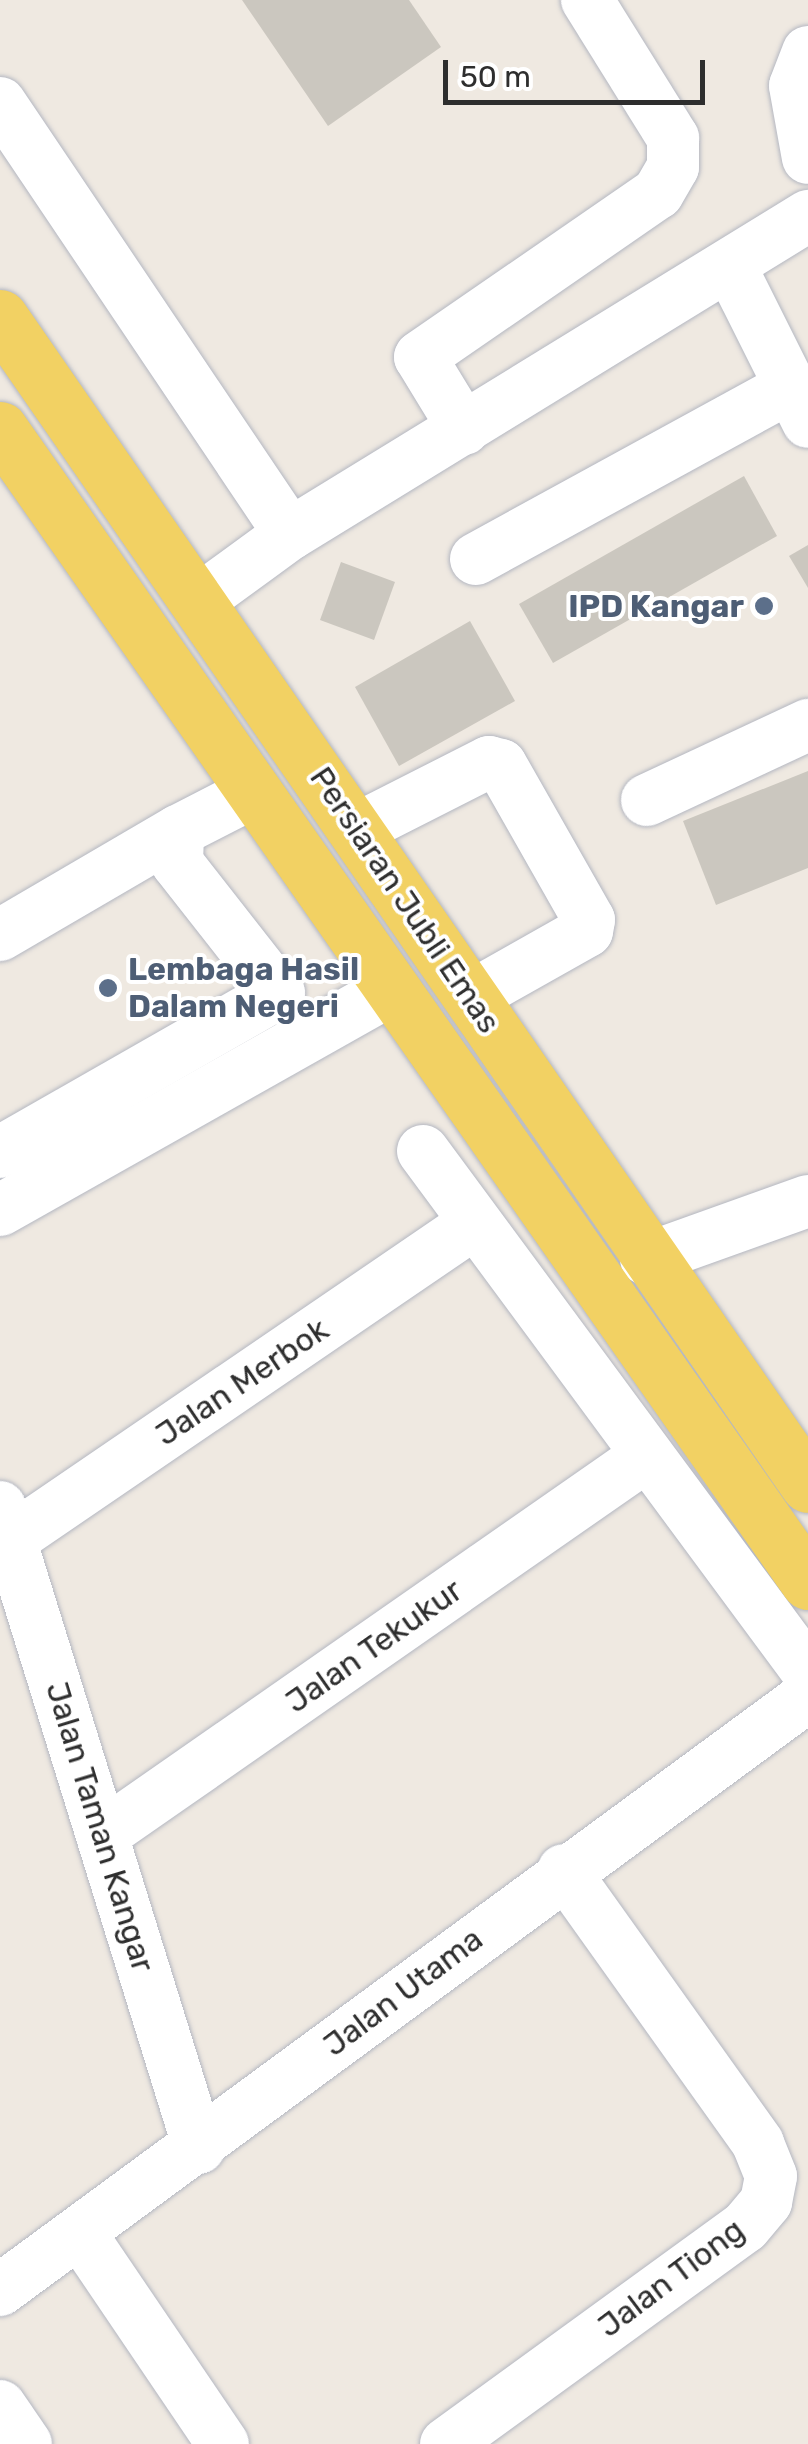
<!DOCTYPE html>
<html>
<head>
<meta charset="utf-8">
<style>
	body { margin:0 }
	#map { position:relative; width:808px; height:2444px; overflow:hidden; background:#efe9e1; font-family:Rubik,sans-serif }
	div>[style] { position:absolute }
	.building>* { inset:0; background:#cbc7bf }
	.roads { filter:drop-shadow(0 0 2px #b4b7c1) drop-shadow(0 0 2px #b4b7c1) }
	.minor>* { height:52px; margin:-26px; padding:0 26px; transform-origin:26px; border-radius:26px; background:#fff }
	.major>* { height:55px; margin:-27.5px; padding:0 27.5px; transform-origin:27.5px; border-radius:27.5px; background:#f2d163 }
	.dots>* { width:28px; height:28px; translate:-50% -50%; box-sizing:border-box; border:5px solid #fff; border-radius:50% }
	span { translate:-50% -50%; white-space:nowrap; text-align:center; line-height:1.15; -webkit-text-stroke:8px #fff; paint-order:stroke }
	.service-label { font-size:32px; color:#4e5e75; font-weight:700 }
	.right { translate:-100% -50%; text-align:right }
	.left { translate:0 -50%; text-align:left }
	.street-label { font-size:32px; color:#2e2e2e }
	.scale { position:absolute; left:443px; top:60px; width:262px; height:45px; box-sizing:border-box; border:5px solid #2e2e2e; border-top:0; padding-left:12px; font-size:30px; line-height:35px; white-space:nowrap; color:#2e2e2e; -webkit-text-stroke:8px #fff; paint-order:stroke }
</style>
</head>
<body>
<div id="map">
	<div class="building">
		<div style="clip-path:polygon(242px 0,409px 0,441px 47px,328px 126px)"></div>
		<div style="clip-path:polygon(744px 476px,777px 536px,553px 663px,519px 604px)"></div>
		<div style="clip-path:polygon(808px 545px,808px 588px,789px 556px)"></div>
		<div style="clip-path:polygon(341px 562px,395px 582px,374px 640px,320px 620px)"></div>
		<div style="clip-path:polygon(470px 621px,515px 701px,399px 766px,355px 687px)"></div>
		<div style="clip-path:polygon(808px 771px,808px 868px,716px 905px,683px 821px)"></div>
	</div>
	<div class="roads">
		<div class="minor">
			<div style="left:808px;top:52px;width:36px;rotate:111deg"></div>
			<div style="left:795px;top:86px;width:73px;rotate:79.8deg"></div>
			<div style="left:0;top:103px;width:519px;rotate:56.07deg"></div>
			<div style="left:731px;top:268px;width:172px;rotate:63.4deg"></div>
			<div style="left:464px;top:429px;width:84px;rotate:-121.4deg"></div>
			<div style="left:420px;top:357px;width:289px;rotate:-34.6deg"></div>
			<div style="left:658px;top:193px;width:30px;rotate:-60deg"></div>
			<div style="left:673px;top:167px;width:29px;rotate:-90deg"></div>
			<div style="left:673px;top:138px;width:163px;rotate:-121.9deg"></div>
			<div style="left:476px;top:559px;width:358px;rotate:-28.7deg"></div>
			<div style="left:198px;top:601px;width:114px;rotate:-36.1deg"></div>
			<div style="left:290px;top:534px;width:608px;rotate:-31.55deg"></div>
			<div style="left:647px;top:800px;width:178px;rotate:-25deg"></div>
			<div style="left:357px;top:829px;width:148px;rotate:-26.9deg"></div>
			<div style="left:489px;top:762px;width:12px;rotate:14deg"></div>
			<div style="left:501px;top:765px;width:178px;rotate:60.4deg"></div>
			<div style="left:589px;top:920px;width:11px;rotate:100deg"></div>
			<div style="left:587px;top:931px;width:134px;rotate:150.6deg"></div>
			<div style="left:0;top:935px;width:206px;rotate:-30.3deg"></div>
			<div style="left:423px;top:1151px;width:648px;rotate:53.54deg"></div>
			<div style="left:0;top:1152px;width:321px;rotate:-29.7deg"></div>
			<div style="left:279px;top:993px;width:165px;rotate:-128.1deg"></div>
			<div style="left:177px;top:863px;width:32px;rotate:-88deg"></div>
			<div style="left:178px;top:831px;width:83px;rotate:-27.2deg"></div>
			<div style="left:0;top:1210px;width:446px;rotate:-29.4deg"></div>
			<div style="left:646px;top:1259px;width:172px;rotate:-19.7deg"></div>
			<div style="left:0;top:1507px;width:671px;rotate:72.75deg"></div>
			<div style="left:10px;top:1540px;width:561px;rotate:-34.31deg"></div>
			<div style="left:102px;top:1835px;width:663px;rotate:-34.86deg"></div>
			<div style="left:80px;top:2233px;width:255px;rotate:55.9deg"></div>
			<div style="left:0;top:2290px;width:1003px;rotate:-36.32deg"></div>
			<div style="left:0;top:2406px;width:46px;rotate:55.6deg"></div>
			<div style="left:446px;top:2444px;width:369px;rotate:-36deg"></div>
			<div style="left:745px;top:2227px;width:33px;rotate:-50deg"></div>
			<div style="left:766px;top:2202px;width:26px;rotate:-79deg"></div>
			<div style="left:771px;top:2176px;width:35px;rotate:-112deg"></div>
			<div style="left:758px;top:2143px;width:335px;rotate:-125.5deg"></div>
		</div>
		<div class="major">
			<div style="left:0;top:317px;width:1420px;rotate:55.33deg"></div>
			<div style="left:0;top:429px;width:1408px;rotate:54.98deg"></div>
		</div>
	</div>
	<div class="dots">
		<div style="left:764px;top:606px;background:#5c6f8a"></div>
		<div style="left:108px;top:988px;background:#5c6f8a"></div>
	</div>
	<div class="service-label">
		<span class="right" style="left:744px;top:606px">IPD Kangar</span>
		<span class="left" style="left:128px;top:988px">Lembaga Hasil<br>Dalam Negeri</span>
	</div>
	<div class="street-label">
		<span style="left:405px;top:900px;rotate:56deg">Persiaran Jubli Emas</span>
		<span style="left:242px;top:1382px;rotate:-34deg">Jalan Merbok</span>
		<span style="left:374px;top:1646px;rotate:-35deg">Jalan Tekukur</span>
		<span style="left:100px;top:1827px;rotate:73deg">Jalan Taman Kangar</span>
		<span style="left:403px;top:1992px;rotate:-37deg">Jalan Utama</span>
		<span style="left:671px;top:2278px;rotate:-37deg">Jalan Tiong</span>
	</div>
	<div class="scale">50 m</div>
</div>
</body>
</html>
